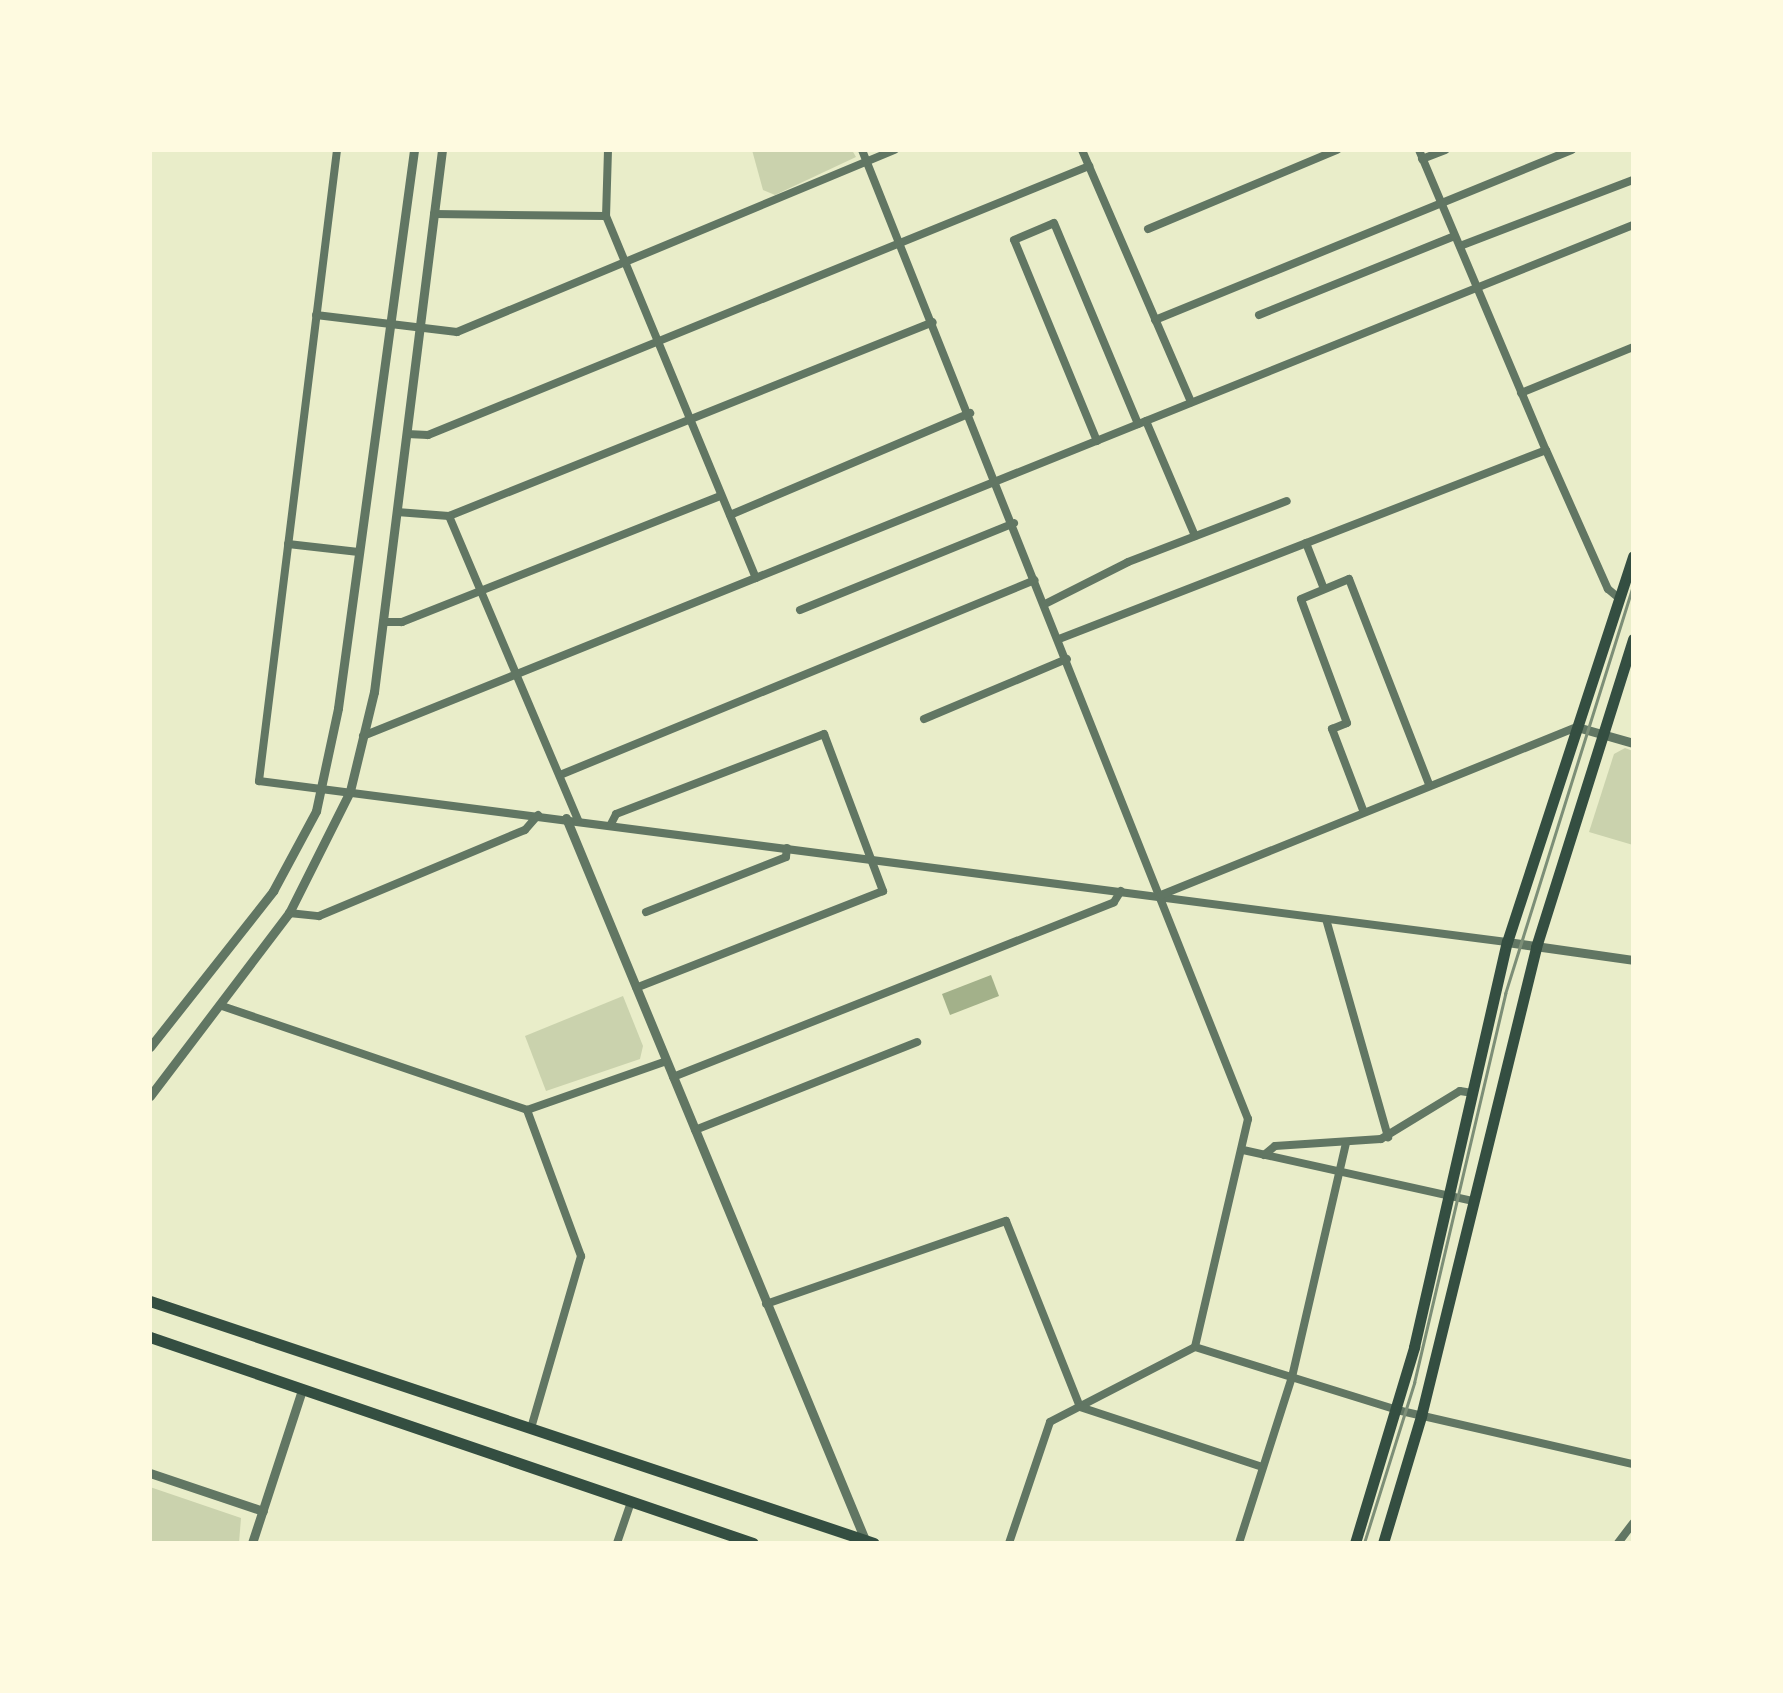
<!DOCTYPE html>
<html>
<head>
<meta charset="utf-8">
<style>
	body { margin:0 }
	#map { position:relative; width:1783px; height:1693px; overflow:hidden; background:#e9edc9; font-family:Helvetica,sans-serif }
	div>[style] { position:absolute }
	.green>* { inset:0; background:#cad2ad }
	.water>* { inset:0; background:#a3b18a }
	.minor>* { height:8px; margin:-4px; padding:0 4px; transform-origin:4px; border-radius:4px; background:#617663 }
	.tertiary>* { height:9px; margin:-4.5px; padding:0 4.5px; transform-origin:4.5px; border-radius:4.5px; background:#617663 }
	.trunk>* { height:11px; margin:-5.5px; padding:0 5.5px; transform-origin:5.5px; border-radius:5.5px; background:#344e41 }
	.tram>* { height:2.5px; margin:-1.25px; padding:0 1.25px; transform-origin:1.25px; border-radius:1.25px; background:#7c8e77 }
	span { translate:-50% -50%; white-space:nowrap; text-align:center; line-height:1.15; -webkit-text-stroke:8px #fefae0; paint-order:stroke }
	.frame { position:absolute; inset:0; border:152px solid #fefae0; pointer-events:none }
</style>
</head>
<body>
<div id="map">
	<div class="green">
		<div style="clip-path:polygon(752px 150px,852px 150px,856px 157px,775px 195px,763px 190px)"></div>
		<div style="clip-path:polygon(1625px 748px,1633px 751px,1633px 845px,1589px 832px,1614px 754px)"></div>
		<div style="clip-path:polygon(623px 996px,643px 1046px,640px 1059px,546px 1091px,525px 1036px)"></div>
		<div style="clip-path:polygon(150px 1487px,241px 1518px,239px 1543px,150px 1543px)"></div>
	</div>
	<div class="water">
		<div style="clip-path:polygon(991px 975px,999px 996px,950px 1015px,942px 994px)"></div>
	</div>
	<div class="minor">
		<div style="left:337px;top:150px;width:636px;rotate:97.05deg"></div>
		<div style="left:259px;top:781px;width:1258px;rotate:7.35deg"></div>
		<div style="left:608px;top:150px;width:66px;rotate:91.7deg"></div>
		<div style="left:606px;top:216px;width:392px;rotate:67.5deg"></div>
		<div style="left:862px;top:150px;width:1043px;rotate:68.28deg"></div>
		<div style="left:1248px;top:1119px;width:234px;rotate:103.1deg"></div>
		<div style="left:1195px;top:1347px;width:163px;rotate:152.7deg"></div>
		<div style="left:1050px;top:1422px;width:128px;rotate:108.7deg"></div>
		<div style="left:1082px;top:150px;width:275px;rotate:66.6deg"></div>
		<div style="left:1419px;top:150px;width:326px;rotate:67.1deg"></div>
		<div style="left:1546px;top:450px;width:152px;rotate:66deg"></div>
		<div style="left:1608px;top:589px;width:16px;rotate:40deg"></div>
		<div style="left:1422px;top:159px;width:25px;rotate:-21deg"></div>
		<div style="left:434px;top:214px;width:172px;rotate:0.7deg"></div>
		<div style="left:1148px;top:229px;width:205px;rotate:-22.7deg"></div>
		<div style="left:1460px;top:246px;width:185px;rotate:-20.9deg"></div>
		<div style="left:316px;top:315px;width:142px;rotate:6.9deg"></div>
		<div style="left:457px;top:332px;width:474px;rotate:-22.6deg"></div>
		<div style="left:1259px;top:315px;width:211px;rotate:-22deg"></div>
		<div style="left:1155px;top:320px;width:450px;rotate:-22.2deg"></div>
		<div style="left:1521px;top:393px;width:121px;rotate:-22.3deg"></div>
		<div style="left:1146px;top:421px;width:125px;rotate:66.9deg"></div>
		<div style="left:407px;top:434px;width:21px;rotate:3deg"></div>
		<div style="left:428px;top:435px;width:714px;rotate:-22.14deg"></div>
		<div style="left:1097px;top:441px;width:217px;rotate:-112.4deg"></div>
		<div style="left:1014px;top:240px;width:43px;rotate:-23deg"></div>
		<div style="left:1054px;top:223px;width:218px;rotate:67.3deg"></div>
		<div style="left:397px;top:512px;width:52px;rotate:4.4deg"></div>
		<div style="left:449px;top:516px;width:521px;rotate:-21.84deg"></div>
		<div style="left:730px;top:515px;width:261px;rotate:-23deg"></div>
		<div style="left:449px;top:516px;width:330px;rotate:67deg"></div>
		<div style="left:1306px;top:543px;width:49px;rotate:68.6deg"></div>
		<div style="left:288px;top:544px;width:71px;rotate:6.4deg"></div>
		<div style="left:1045px;top:604px;width:93px;rotate:-26.8deg"></div>
		<div style="left:1128px;top:562px;width:170px;rotate:-21deg"></div>
		<div style="left:800px;top:610px;width:231px;rotate:-22.1deg"></div>
		<div style="left:383px;top:622px;width:19px"></div>
		<div style="left:402px;top:622px;width:343px;rotate:-21.6deg"></div>
		<div style="left:1059px;top:639px;width:522px;rotate:-21.21deg"></div>
		<div style="left:924px;top:719px;width:155px;rotate:-22.8deg"></div>
		<div style="left:363px;top:736px;width:1369px;rotate:-21.92deg"></div>
		<div style="left:560px;top:775px;width:513px;rotate:-22.32deg"></div>
		<div style="left:1363px;top:810px;width:87px;rotate:-110.9deg"></div>
		<div style="left:1332px;top:729px;width:16px;rotate:-22deg"></div>
		<div style="left:1347px;top:723px;width:132px;rotate:-110.4deg"></div>
		<div style="left:1301px;top:599px;width:52px;rotate:-22.6deg"></div>
		<div style="left:1349px;top:579px;width:220px;rotate:68.7deg"></div>
		<div style="left:611px;top:824px;width:11px;rotate:-63deg"></div>
		<div style="left:616px;top:814px;width:223px;rotate:-21deg"></div>
		<div style="left:824px;top:734px;width:168px;rotate:69.4deg"></div>
		<div style="left:883px;top:891px;width:265px;rotate:158.6deg"></div>
		<div style="left:1161px;top:895px;width:449px;rotate:-22deg"></div>
		<div style="left:646px;top:912px;width:150px;rotate:-21.4deg"></div>
		<div style="left:786px;top:857px;width:9px;rotate:-84deg"></div>
		<div style="left:289px;top:913px;width:30px;rotate:6deg"></div>
		<div style="left:319px;top:916px;width:223px;rotate:-22.7deg"></div>
		<div style="left:525px;top:830px;width:20px;rotate:-49deg"></div>
		<div style="left:1326px;top:919px;width:227px;rotate:74.1deg"></div>
		<div style="left:222px;top:1006px;width:322px;rotate:18.8deg"></div>
		<div style="left:527px;top:1110px;width:156px;rotate:69.7deg"></div>
		<div style="left:581px;top:1256px;width:179px;rotate:106.2deg"></div>
		<div style="left:673px;top:1077px;width:474px;rotate:-21.6deg"></div>
		<div style="left:1114px;top:902px;width:13px;rotate:-58deg"></div>
		<div style="left:527px;top:1110px;width:148px;rotate:-19.3deg"></div>
		<div style="left:695px;top:1130px;width:239px;rotate:-21.6deg"></div>
		<div style="left:1243px;top:1150px;width:236px;rotate:12.5deg"></div>
		<div style="left:1264px;top:1155px;width:14px;rotate:-39deg"></div>
		<div style="left:1275px;top:1146px;width:106px;rotate:-3.8deg"></div>
		<div style="left:1381px;top:1139px;width:92px;rotate:-31.3deg"></div>
		<div style="left:1460px;top:1091px;width:12px;rotate:9deg"></div>
		<div style="left:766px;top:1304px;width:254px;rotate:-19.1deg"></div>
		<div style="left:1006px;top:1221px;width:200px;rotate:68.3deg"></div>
		<div style="left:1080px;top:1407px;width:192px;rotate:18.2deg"></div>
		<div style="left:1195px;top:1347px;width:212px;rotate:17.3deg"></div>
		<div style="left:1397px;top:1410px;width:242px;rotate:12.9deg"></div>
		<div style="left:617px;top:1543px;width:43px;rotate:-71.1deg"></div>
		<div style="left:1239px;top:1543px;width:174px;rotate:-72.3deg"></div>
		<div style="left:1292px;top:1377px;width:239px;rotate:-77deg"></div>
		<div style="left:1618px;top:1543px;width:25px;rotate:-53deg"></div>
	</div>
	<div class="tertiary">
		<div style="left:1577px;top:727px;width:58px;rotate:15.9deg"></div>
		<div style="left:566px;top:818px;width:781px;rotate:67.5deg"></div>
		<div style="left:1507px;top:942px;width:127px;rotate:8.1deg"></div>
		<div style="left:150px;top:1047px;width:199px;rotate:-51.7deg"></div>
		<div style="left:273px;top:891px;width:91px;rotate:-61.7deg"></div>
		<div style="left:316px;top:811px;width:105px;rotate:-77.9deg"></div>
		<div style="left:338px;top:708px;width:563px;rotate:-82.24deg"></div>
		<div style="left:150px;top:1096px;width:230px;rotate:-52.8deg"></div>
		<div style="left:289px;top:913px;width:136px;rotate:-63.4deg"></div>
		<div style="left:350px;top:791px;width:102px;rotate:-76.4deg"></div>
		<div style="left:374px;top:692px;width:546px;rotate:-82.85deg"></div>
		<div style="left:150px;top:1473px;width:119px;rotate:18.6deg"></div>
		<div style="left:252px;top:1543px;width:161px;rotate:-71.9deg"></div>
	</div>
	<div class="trunk">
		<div style="left:150px;top:1301px;width:763px;rotate:18.48deg"></div>
		<div style="left:150px;top:1337px;width:637px;rotate:18.86deg"></div>
		<div style="left:1355px;top:1543px;width:205px;rotate:-73.2deg"></div>
		<div style="left:1414px;top:1347px;width:416px;rotate:-77.1deg"></div>
		<div style="left:1507px;top:942px;width:406px;rotate:-71.9deg"></div>
		<div style="left:1383px;top:1543px;width:133px;rotate:-73.3deg"></div>
		<div style="left:1421px;top:1416px;width:483px;rotate:-76.2deg"></div>
		<div style="left:1536px;top:947px;width:323px;rotate:-72.5deg"></div>
	</div>
	<div class="tram">
		<div style="left:1364px;top:1543px;width:168px;rotate:-72.6deg"></div>
		<div style="left:1414px;top:1383px;width:400px;rotate:-76.8deg"></div>
		<div style="left:1505px;top:994px;width:429px;rotate:-72.6deg"></div>
	</div>
	<div class="frame"></div>
</div>
</body>
</html>
